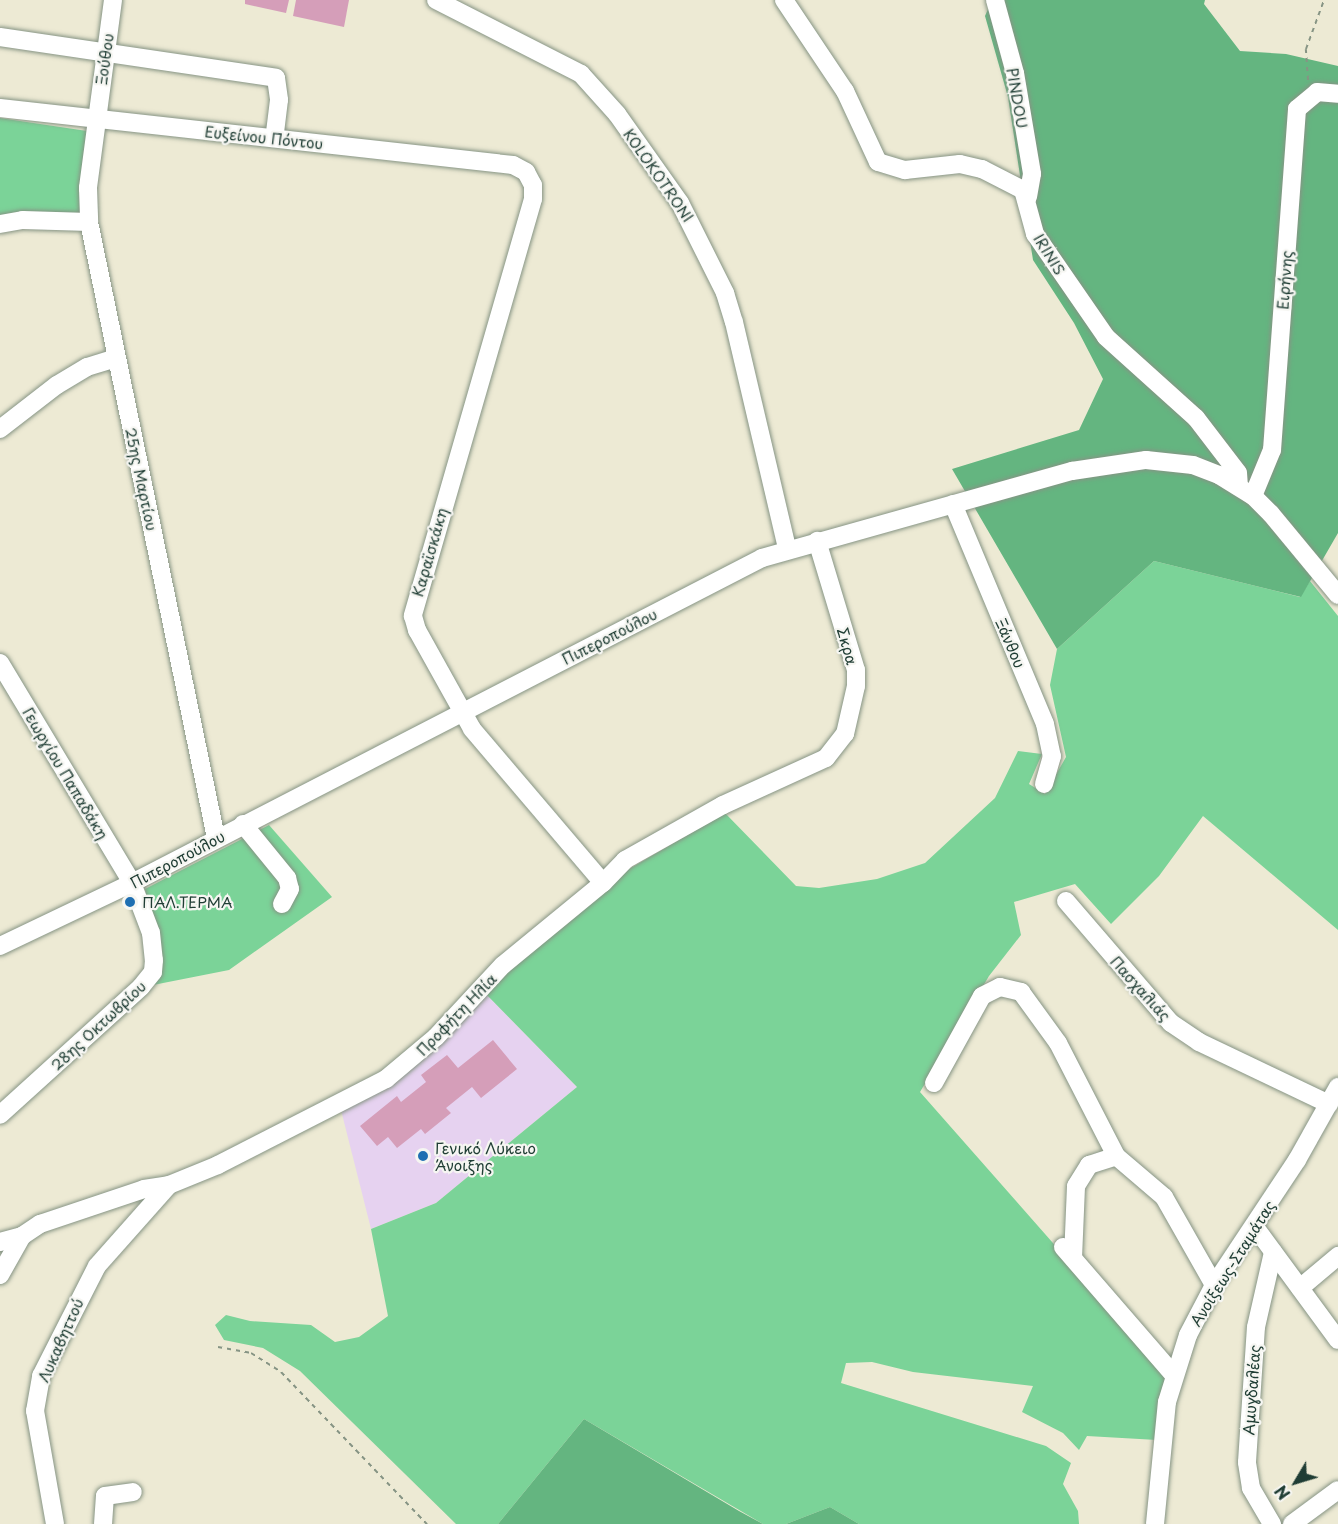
<!DOCTYPE html>
<html>
<head>
<meta charset="utf-8">
<style>
	body { margin:0 }
	#map { position:relative; width:1338px; height:1524px; overflow:hidden; background:#edead4; font-family:"Playpen Sans",sans-serif }
	div>[style] { position:absolute }
	.built>* { inset:0; background:#e6d2f0 }
	.green>* { inset:0; background:#7bd398 }
	.forest>* { inset:0; background:#64b580 }
	.building>* { inset:0; background:#d59eb9 }
	.path>* { height:2px; margin-top:-1px; transform-origin:0; background:repeating-linear-gradient(90deg,#869484 0 4.5px,transparent 0 9px) }
	.roads { filter:drop-shadow(0 0 2px #869484) drop-shadow(0 0 2px #869484) }
	.minor>* { height:18px; margin:-9px; padding:0 9px; transform-origin:9px; border-radius:9px; background:#fff }
	.dots>* { width:16px; height:16px; translate:-50% -50%; box-sizing:border-box; border:3px solid #f6f6f2; border-radius:50% }
	span { translate:-50% -50%; white-space:nowrap; text-align:center; line-height:1.15; -webkit-text-stroke:4.5px #f6f6f2; paint-order:stroke }
	.street-label { font-size:15px; color:#1f3d34 }
	.poi-label { font-size:15px; color:#1f3d34 }
	.left { translate:0 -50%; text-align:left }
	.north { position:absolute; left:1266px; top:1452px; width:60px; height:60px; -webkit-text-stroke:4px #f6f6f2; paint-order:stroke; rotate:232deg; font-size:16px; font-weight:700; line-height:24px; text-align:center; color:#1f3d34 }
	.north::after { content:''; display:block; margin:auto; width:21px; height:27px; background:#1f3d34; clip-path:polygon(50% 0,100% 100%,50% 72%,0 100%) }
</style>
</head>
<body>
<div id="map">
	<div class="built">
		<div style="clip-path:polygon(484px 992px,577px 1087px,436px 1203px,371px 1229px,341px 1110px)"></div>
	</div>
	<div class="green">
		<div style="clip-path:polygon(0 118px,87px 131px,83px 217px,0 219px)"></div>
		<div style="clip-path:polygon(1154px 561px,1300px 597px,1310px 581px,1338px 616px,1338px 930px,1203px 816px,1159px 876px,1111px 924px,1075px 884px,1014px 902px,1021px 935px,989px 976px,920px 1092px,1170px 1376px,1157px 1440px,1087px 1436px,1079px 1450px,1063px 1433px,1022px 1412px,1033px 1386px,913px 1372px,872px 1362px,846px 1363px,841px 1383px,1046px 1446px,1071px 1463px,1063px 1484px,1078px 1511px,1079px 1524px,859px 1524px,830px 1507px,786px 1524px,763px 1524px,584px 1419px,498px 1524px,456px 1524px,300px 1371px,263px 1348px,224px 1340px,215px 1325px,226px 1315px,250px 1321px,311px 1325px,335px 1342px,359px 1337px,388px 1316px,371px 1229px,436px 1203px,577px 1087px,484px 992px,619px 875px,725px 813px,796px 886px,819px 888px,877px 879px,925px 863px,995px 798px,1018px 751px,1042px 754px,1029px 784px,1045px 794px,1066px 757px,1050px 685px,1057px 649px)"></div>
		<div style="clip-path:polygon(269px 825px,332px 897px,229px 970px,153px 985px,161px 976px,145px 889px)"></div>
	</div>
	<div class="forest">
		<div style="clip-path:polygon(992px 0,1205px 0,1204px 4px,1240px 51px,1286px 54px,1338px 66px,1338px 533px,1301px 597px,1154px 561px,1057px 649px,952px 469px,1079px 430px,1103px 379px,1074px 323px,1033px 260px,1008px 97px,985px 16px)"></div>
		<div style="clip-path:polygon(584px 1419px,739px 1511px,763px 1524px,498px 1524px)"></div>
		<div style="clip-path:polygon(830px 1507px,859px 1524px,786px 1524px)"></div>
	</div>
	<div class="building">
		<div style="clip-path:polygon(245px 0,289px 0,286px 13px,245px 4px)"></div>
		<div style="clip-path:polygon(296px 0,349px 0,344px 27px,293px 16px)"></div>
		<div style="clip-path:polygon(493px 1040px,517px 1069px,481px 1098px,472px 1087px,446px 1108px,451px 1113px,425px 1134px,421px 1129px,397px 1148px,388px 1137px,377px 1146px,360px 1126px,397px 1096px,401px 1102px,426px 1082px,421px 1075px,447px 1055px,458px 1068px)"></div>
	</div>
	<div class="path">
		<div style="left:1308px;top:80px;width:31px;rotate:-94deg"></div>
		<div style="left:1306px;top:49px;width:52px;rotate:-69.8deg"></div>
		<div style="left:218px;top:1347px;width:34px;rotate:10deg"></div>
		<div style="left:251px;top:1353px;width:36px;rotate:32deg"></div>
		<div style="left:281px;top:1372px;width:211px;rotate:46.2deg"></div>
	</div>
	<div class="roads">
		<div class="minor">
			<div style="left:113px;top:0;width:190px;rotate:97.6deg"></div>
			<div style="left:88px;top:188px;width:34px;rotate:88deg"></div>
			<div style="left:89px;top:222px;width:629px;rotate:78.35deg"></div>
			<div style="left:436px;top:0;width:163px;rotate:27deg"></div>
			<div style="left:581px;top:74px;width:54px;rotate:48deg"></div>
			<div style="left:617px;top:114px;width:109px;rotate:54.7deg"></div>
			<div style="left:680px;top:203px;width:101px;rotate:63.4deg"></div>
			<div style="left:725px;top:293px;width:30px;rotate:73deg"></div>
			<div style="left:734px;top:322px;width:232px;rotate:76.8deg"></div>
			<div style="left:784px;top:0;width:110px;rotate:56.2deg"></div>
			<div style="left:845px;top:91px;width:78px;rotate:65.1deg"></div>
			<div style="left:878px;top:162px;width:28px;rotate:17deg"></div>
			<div style="left:905px;top:170px;width:55px;rotate:-6.2deg"></div>
			<div style="left:960px;top:164px;width:23px;rotate:13deg"></div>
			<div style="left:982px;top:169px;width:46px;rotate:27.1deg"></div>
			<div style="left:1023px;top:190px;width:46px;rotate:74.7deg"></div>
			<div style="left:1035px;top:234px;width:125px;rotate:55.4deg"></div>
			<div style="left:1106px;top:337px;width:121px;rotate:42deg"></div>
			<div style="left:1196px;top:418px;width:69px;rotate:52.6deg"></div>
			<div style="left:1238px;top:473px;width:13px;rotate:86deg"></div>
			<div style="left:995px;top:0;width:76px;rotate:74.7deg"></div>
			<div style="left:1015px;top:73px;width:102px;rotate:80.4deg"></div>
			<div style="left:1032px;top:174px;width:23px;rotate:100deg"></div>
			<div style="left:0;top:37px;width:279px;rotate:8.4deg"></div>
			<div style="left:276px;top:78px;width:22px;rotate:82deg"></div>
			<div style="left:279px;top:100px;width:38px;rotate:97deg"></div>
			<div style="left:0;top:108px;width:516px;rotate:6.34deg"></div>
			<div style="left:513px;top:165px;width:15px;rotate:28deg"></div>
			<div style="left:526px;top:172px;width:15px;rotate:62deg"></div>
			<div style="left:533px;top:185px;width:14px;rotate:90deg"></div>
			<div style="left:533px;top:199px;width:434px;rotate:106.1deg"></div>
			<div style="left:413px;top:616px;width:15px;rotate:74deg"></div>
			<div style="left:417px;top:630px;width:113px;rotate:60.9deg"></div>
			<div style="left:472px;top:729px;width:202px;rotate:49.6deg"></div>
			<div style="left:0;top:224px;width:23px;rotate:-10deg"></div>
			<div style="left:23px;top:220px;width:66px;rotate:1.7deg"></div>
			<div style="left:0;top:429px;width:72px;rotate:-37.7deg"></div>
			<div style="left:57px;top:385px;width:35px;rotate:-31deg"></div>
			<div style="left:87px;top:367px;width:31px;rotate:-17deg"></div>
			<div style="left:1253px;top:496px;width:50px;rotate:-67.6deg"></div>
			<div style="left:1272px;top:450px;width:342px;rotate:-85.8deg"></div>
			<div style="left:1297px;top:109px;width:26px;rotate:-40deg"></div>
			<div style="left:1317px;top:92px;width:21px;rotate:5deg"></div>
			<div style="left:953px;top:504px;width:238px;rotate:67.3deg"></div>
			<div style="left:1045px;top:724px;width:33px;rotate:78deg"></div>
			<div style="left:1052px;top:756px;width:29px;rotate:106deg"></div>
			<div style="left:0;top:663px;width:257px;rotate:59deg"></div>
			<div style="left:132px;top:883px;width:53px;rotate:69.2deg"></div>
			<div style="left:151px;top:933px;width:27px;rotate:84deg"></div>
			<div style="left:154px;top:960px;width:12px;rotate:95deg"></div>
			<div style="left:153px;top:972px;width:19px;rotate:129deg"></div>
			<div style="left:141px;top:987px;width:190px;rotate:137.8deg"></div>
			<div style="left:243px;top:824px;width:70px;rotate:50.8deg"></div>
			<div style="left:287px;top:878px;width:11px;rotate:75deg"></div>
			<div style="left:290px;top:889px;width:17px;rotate:118deg"></div>
			<div style="left:1066px;top:901px;width:161px;rotate:49.3deg"></div>
			<div style="left:1171px;top:1023px;width:34px;rotate:34deg"></div>
			<div style="left:1199px;top:1042px;width:144px;rotate:25.5deg"></div>
			<div style="left:0;top:946px;width:146px;rotate:-25.5deg"></div>
			<div style="left:132px;top:883px;width:709px;rotate:-27.29deg"></div>
			<div style="left:762px;top:558px;width:322px;rotate:-15.7deg"></div>
			<div style="left:1072px;top:471px;width:75px;rotate:-8.5deg"></div>
			<div style="left:1146px;top:460px;width:47px;rotate:6.1deg"></div>
			<div style="left:1193px;top:465px;width:28px;rotate:21deg"></div>
			<div style="left:1219px;top:475px;width:40px;rotate:32deg"></div>
			<div style="left:1253px;top:496px;width:25px;rotate:45deg"></div>
			<div style="left:1271px;top:514px;width:105px;rotate:50.4deg"></div>
			<div style="left:934px;top:1083px;width:99px;rotate:-61.1deg"></div>
			<div style="left:982px;top:996px;width:20px;rotate:-27deg"></div>
			<div style="left:1000px;top:987px;width:22px;rotate:13deg"></div>
			<div style="left:1021px;top:992px;width:63px;rotate:54deg"></div>
			<div style="left:1058px;top:1043px;width:127px;rotate:62.8deg"></div>
			<div style="left:1116px;top:1156px;width:63px;rotate:40.5deg"></div>
			<div style="left:1164px;top:1197px;width:101px;rotate:60.4deg"></div>
			<div style="left:1255px;top:1227px;width:140px;rotate:53.7deg"></div>
			<div style="left:0;top:1242px;width:23px;rotate:-15deg"></div>
			<div style="left:1063px;top:1247px;width:169px;rotate:49.1deg"></div>
			<div style="left:1073px;top:1258px;width:72px;rotate:-87.6deg"></div>
			<div style="left:1076px;top:1186px;width:25px;rotate:-58deg"></div>
			<div style="left:1089px;top:1165px;width:28px;rotate:-18deg"></div>
			<div style="left:0;top:1275px;width:45px;rotate:-60.6deg"></div>
			<div style="left:22px;top:1236px;width:22px;rotate:-34deg"></div>
			<div style="left:40px;top:1224px;width:110px;rotate:-18.6deg"></div>
			<div style="left:144px;top:1189px;width:25px;rotate:-9deg"></div>
			<div style="left:169px;top:1185px;width:53px;rotate:-22.2deg"></div>
			<div style="left:218px;top:1165px;width:189px;rotate:-27.1deg"></div>
			<div style="left:386px;top:1079px;width:65px;rotate:-40deg"></div>
			<div style="left:436px;top:1037px;width:98px;rotate:-47.1deg"></div>
			<div style="left:503px;top:965px;width:129px;rotate:-39.4deg"></div>
			<div style="left:603px;top:883px;width:32px;rotate:-46deg"></div>
			<div style="left:625px;top:860px;width:112px;rotate:-29.3deg"></div>
			<div style="left:723px;top:805px;width:113px;rotate:-24.5deg"></div>
			<div style="left:826px;top:758px;width:31px;rotate:-52deg"></div>
			<div style="left:845px;top:734px;width:49px;rotate:-77.1deg"></div>
			<div style="left:856px;top:686px;width:16px;rotate:-90deg"></div>
			<div style="left:856px;top:670px;width:135px;rotate:-106.8deg"></div>
			<div style="left:1300px;top:1288px;width:50px;rotate:-40.1deg"></div>
			<div style="left:55px;top:1524px;width:115px;rotate:-100deg"></div>
			<div style="left:35px;top:1411px;width:36px;rotate:-80deg"></div>
			<div style="left:41px;top:1376px;width:123px;rotate:-63deg"></div>
			<div style="left:97px;top:1266px;width:108px;rotate:-48.4deg"></div>
			<div style="left:103px;top:1524px;width:28px;rotate:-86deg"></div>
			<div style="left:105px;top:1496px;width:28px;rotate:-8deg"></div>
			<div style="left:1155px;top:1524px;width:123px;rotate:-84.4deg"></div>
			<div style="left:1167px;top:1402px;width:70px;rotate:-72.6deg"></div>
			<div style="left:1188px;top:1335px;width:56px;rotate:-62.5deg"></div>
			<div style="left:1214px;top:1285px;width:150px;rotate:-56.4deg"></div>
			<div style="left:1297px;top:1160px;width:84px;rotate:-60.7deg"></div>
			<div style="left:1272px;top:1524px;width:42px;rotate:-120.3deg"></div>
			<div style="left:1251px;top:1488px;width:26px;rotate:-99deg"></div>
			<div style="left:1247px;top:1462px;width:135px;rotate:-86.2deg"></div>
			<div style="left:1256px;top:1327px;width:77px;rotate:-77.2deg"></div>
			<div style="left:1292px;top:1524px;width:57px;rotate:-36.5deg"></div>
		</div>
	</div>
	<div class="dots">
		<div style="left:130px;top:902px;background:#1f6fb2"></div>
		<div style="left:423px;top:1156px;background:#1f6fb2"></div>
	</div>
	<div class="street-label">
		<span style="left:104px;top:59px;rotate:-82deg">Ξούθου</span>
		<span style="left:1018px;top:98px;rotate:80deg">PINDOU</span>
		<span style="left:264px;top:137px;rotate:6deg">Ευξείνου Πόντου</span>
		<span style="left:659px;top:175px;rotate:55deg">KOLOKOTRONI</span>
		<span style="left:1050px;top:254px;rotate:58deg">IRINIS</span>
		<span style="left:1284px;top:280px;rotate:-86deg">Ειρήνης</span>
		<span style="left:142px;top:479px;rotate:78deg">25ης Μαρτίου</span>
		<span style="left:429px;top:552px;rotate:-74deg">Καραϊσκάκη</span>
		<span style="left:609px;top:636px;rotate:-27deg">Πιπεροπούλου</span>
		<span style="left:1011px;top:643px;rotate:67deg">Ξάνθου</span>
		<span style="left:848px;top:646px;rotate:74deg">Σκρα</span>
		<span style="left:66px;top:773px;rotate:59deg">Γεωργίου Παπαδάκη</span>
		<span style="left:177px;top:859px;rotate:-28deg">Πιπεροπούλου</span>
		<span style="left:1141px;top:988px;rotate:48deg">Πασχαλιάς</span>
		<span style="left:456px;top:1014px;rotate:-46deg">Προφήτη Ηλία</span>
		<span style="left:98px;top:1025px;rotate:-43deg">28ης Οκτωβρίου</span>
		<span style="left:1232px;top:1263px;rotate:-58deg">Ανοίξεως-Σταμάτας</span>
		<span style="left:60px;top:1340px;rotate:-66deg">Λυκαβηττού</span>
		<span style="left:1251px;top:1390px;rotate:-86deg">Αμυγδαλέας</span>
	</div>
	<div class="poi-label">
		<span class="left" style="left:142px;top:902px">ΠΑΛ.ΤΕΡΜΑ</span>
		<span class="left" style="left:435px;top:1156px">Γενικό Λύκειο<br>Άνοιξης</span>
	</div>
	<div class="north">N</div>
</div>
</body>
</html>
